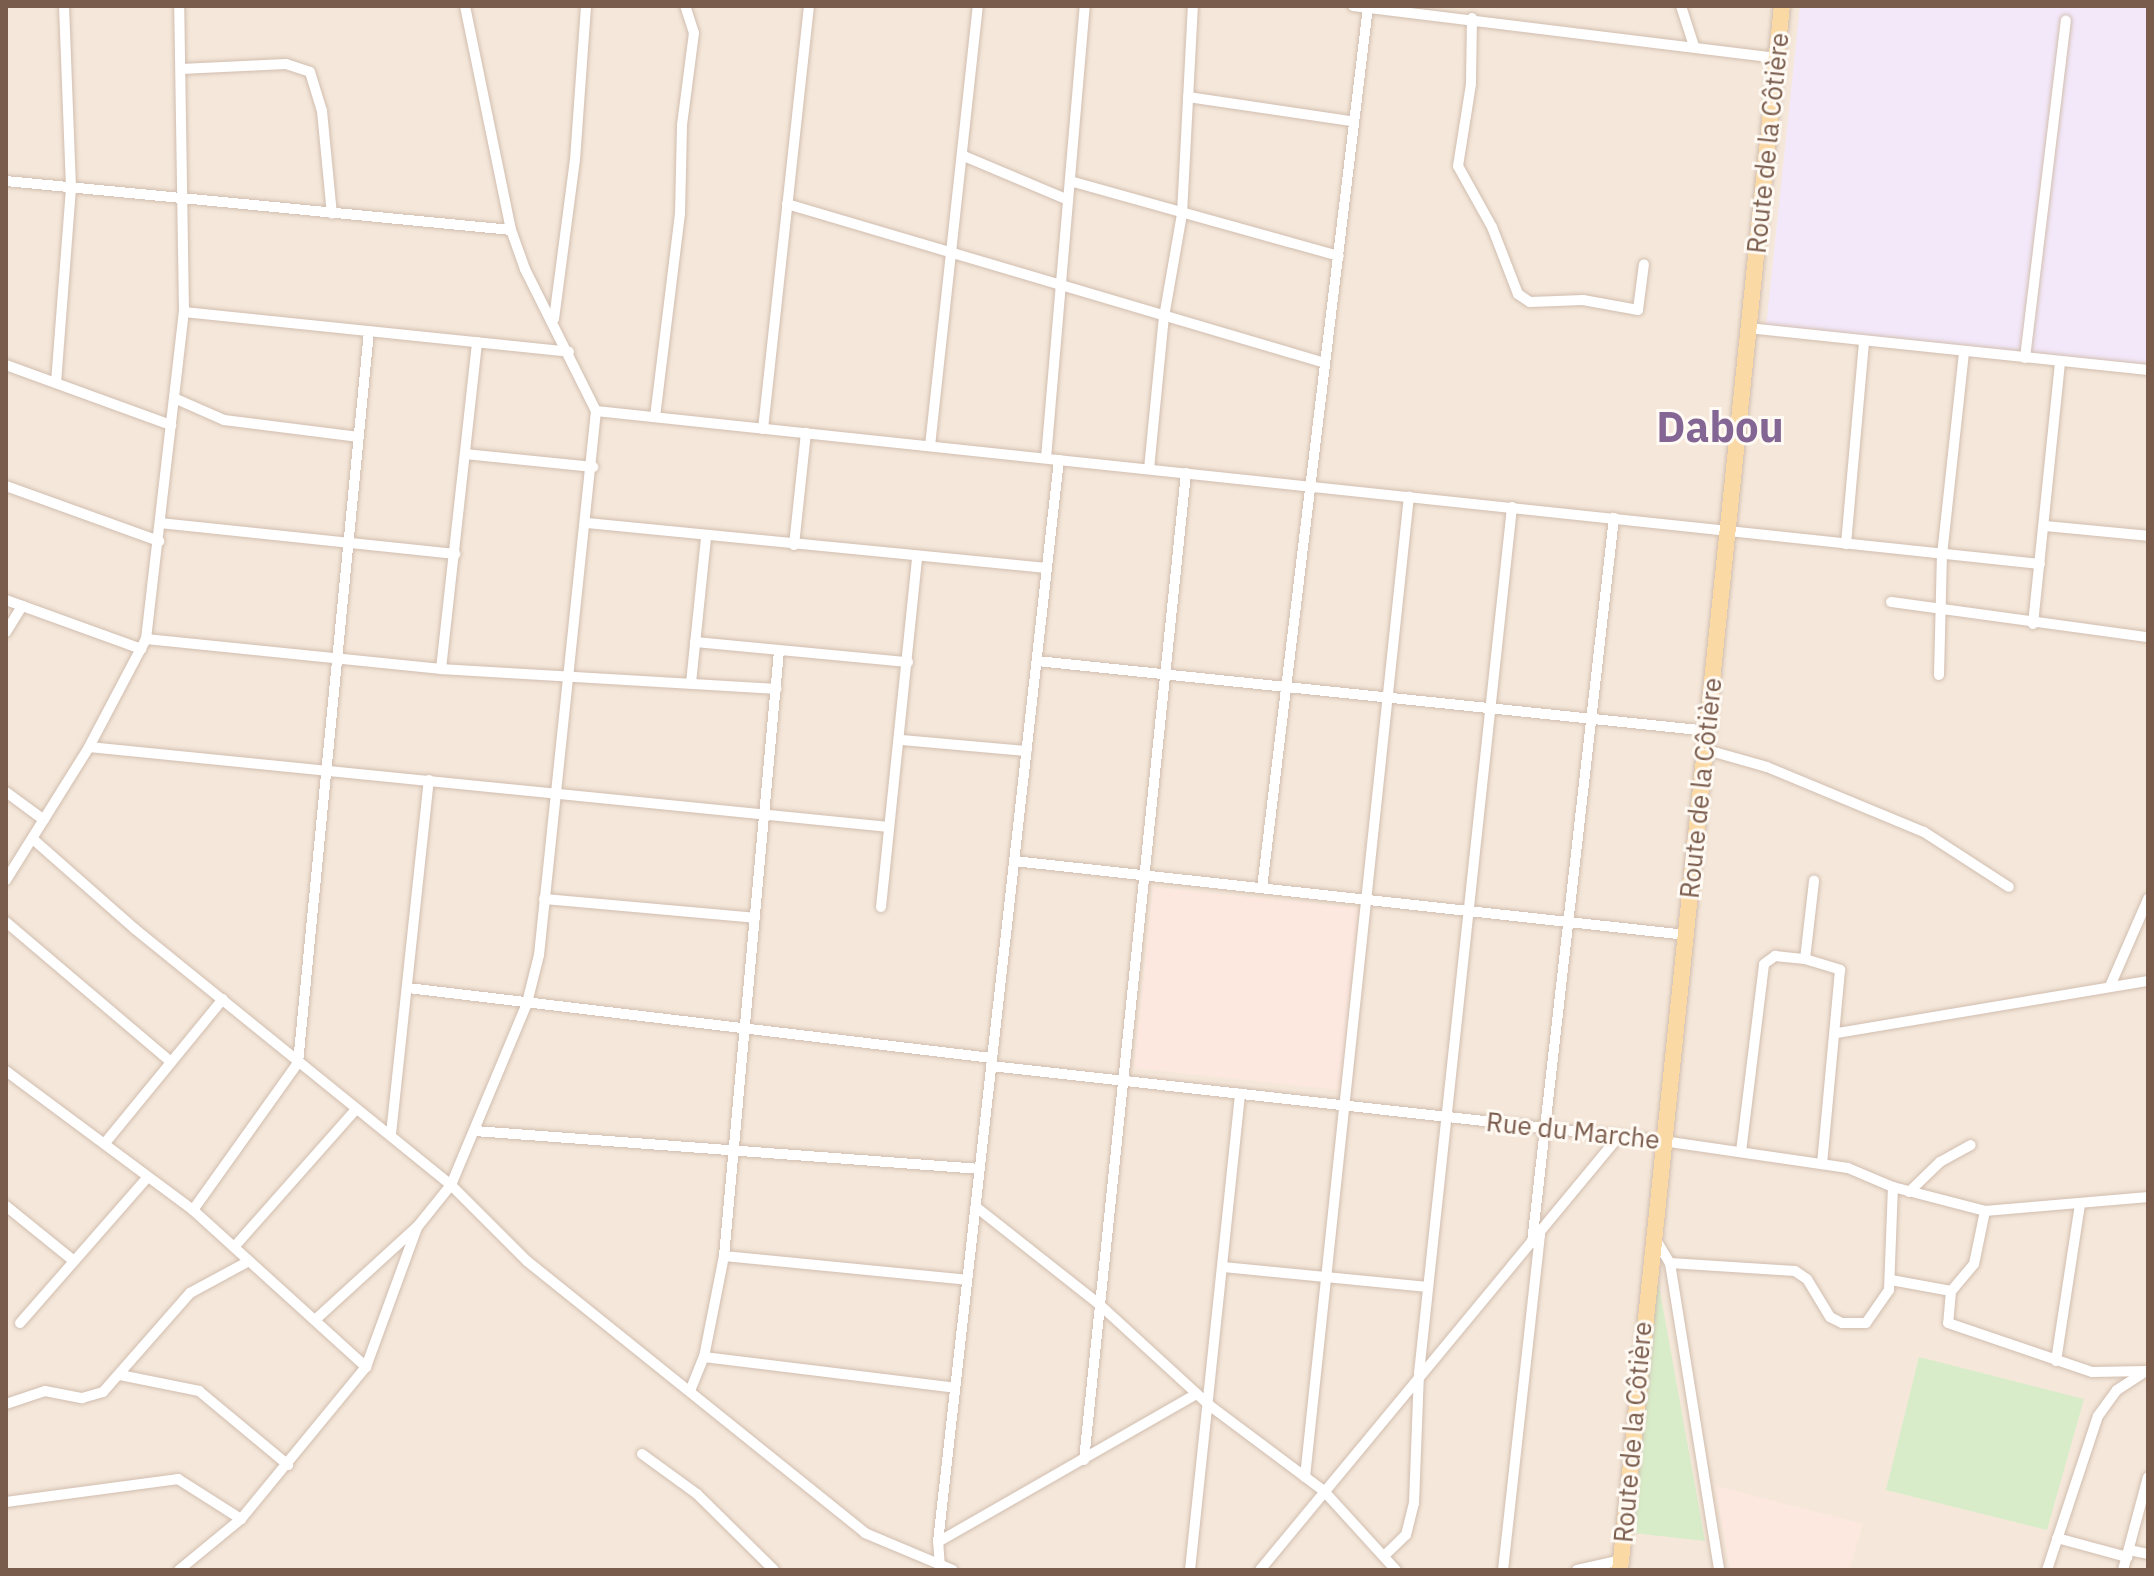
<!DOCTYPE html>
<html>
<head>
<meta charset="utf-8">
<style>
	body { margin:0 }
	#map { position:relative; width:2154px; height:1576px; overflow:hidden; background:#fdf6ec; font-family:"IBM Plex Sans",sans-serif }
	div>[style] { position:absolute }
	.residential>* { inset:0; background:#f5e8da }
	.commercial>* { inset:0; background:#fde8e0 }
	.education>* { inset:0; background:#f3e8fa }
	.green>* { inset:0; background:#d8ecc9 }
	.roads { filter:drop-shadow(0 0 2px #d1beb0) drop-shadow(0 0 2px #d1beb0) }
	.street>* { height:10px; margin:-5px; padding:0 5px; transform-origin:5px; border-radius:5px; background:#fff }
	.primary>* { height:16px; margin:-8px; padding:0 8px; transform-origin:8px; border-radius:8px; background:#fbd9a5 }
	span { translate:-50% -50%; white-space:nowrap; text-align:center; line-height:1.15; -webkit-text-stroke:6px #fffaf3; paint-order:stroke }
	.street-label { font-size:26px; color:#7a5c4d }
	.town-label { font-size:42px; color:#846695; font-weight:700 }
	.frame { position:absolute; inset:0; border:8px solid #7a5c4d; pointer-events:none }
</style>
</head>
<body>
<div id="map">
	<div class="residential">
		<div style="clip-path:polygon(6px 6px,2148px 6px,2148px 1570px,6px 1570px)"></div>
	</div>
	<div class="commercial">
		<div style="clip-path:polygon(1153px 887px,1359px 908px,1340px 1090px,1134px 1068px)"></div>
		<div style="clip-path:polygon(1715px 1486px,1863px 1524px,1849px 1570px,1730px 1570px)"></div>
	</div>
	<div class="education">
		<div style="clip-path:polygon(1800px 6px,2148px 6px,2148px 365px,1766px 327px)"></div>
	</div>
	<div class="green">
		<div style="clip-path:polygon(1657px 1275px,1705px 1541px,1633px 1533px)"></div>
		<div style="clip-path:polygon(1919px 1357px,2084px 1399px,2047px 1530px,1886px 1490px)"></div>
	</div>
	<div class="roads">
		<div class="street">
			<div style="left:1353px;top:6px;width:427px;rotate:7deg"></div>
			<div style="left:1681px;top:6px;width:42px;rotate:72deg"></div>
			<div style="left:1472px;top:18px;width:66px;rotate:90.9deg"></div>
			<div style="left:1471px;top:84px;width:83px;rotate:99deg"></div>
			<div style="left:1458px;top:166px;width:70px;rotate:60.9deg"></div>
			<div style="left:1492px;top:227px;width:72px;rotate:68.8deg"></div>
			<div style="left:1518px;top:294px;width:14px;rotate:34deg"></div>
			<div style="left:1530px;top:302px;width:53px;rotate:-2.2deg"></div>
			<div style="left:1583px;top:300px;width:56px;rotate:10.3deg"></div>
			<div style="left:1638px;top:310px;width:46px;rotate:-82.6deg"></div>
			<div style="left:181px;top:69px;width:105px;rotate:-2.7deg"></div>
			<div style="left:286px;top:64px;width:25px;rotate:18deg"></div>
			<div style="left:310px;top:72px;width:41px;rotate:72.9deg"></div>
			<div style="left:322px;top:111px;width:103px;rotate:84.5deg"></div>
			<div style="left:1188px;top:97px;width:165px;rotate:8.4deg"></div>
			<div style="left:964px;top:156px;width:113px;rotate:22.9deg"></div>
			<div style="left:6px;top:181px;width:507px;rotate:5.54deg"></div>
			<div style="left:1070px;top:181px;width:279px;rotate:15.6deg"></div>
			<div style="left:787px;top:204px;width:561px;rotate:16.46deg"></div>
			<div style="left:184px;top:312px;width:387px;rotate:5.9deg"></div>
			<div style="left:554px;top:319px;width:160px;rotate:-82.5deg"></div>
			<div style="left:575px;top:160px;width:154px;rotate:-85.9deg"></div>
			<div style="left:1748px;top:328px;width:402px;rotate:6deg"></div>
			<div style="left:2025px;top:358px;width:340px;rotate:-83.1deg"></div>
			<div style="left:6px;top:365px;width:176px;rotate:20deg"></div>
			<div style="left:56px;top:383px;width:196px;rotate:-85.6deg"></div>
			<div style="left:71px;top:188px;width:182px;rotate:-92.2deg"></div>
			<div style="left:174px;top:398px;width:55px;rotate:23.7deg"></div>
			<div style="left:224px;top:420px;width:136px;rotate:7.2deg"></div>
			<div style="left:596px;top:411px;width:1452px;rotate:6.05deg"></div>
			<div style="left:655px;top:417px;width:205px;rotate:-83deg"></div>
			<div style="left:680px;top:214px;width:89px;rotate:-88.7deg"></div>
			<div style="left:682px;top:125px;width:93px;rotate:-82.6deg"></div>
			<div style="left:694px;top:33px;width:28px;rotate:-108deg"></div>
			<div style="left:763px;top:429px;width:425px;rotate:-83.8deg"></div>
			<div style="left:930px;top:446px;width:443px;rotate:-83.8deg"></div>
			<div style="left:465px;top:454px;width:129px;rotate:5.8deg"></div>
			<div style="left:1046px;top:458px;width:454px;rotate:-85.1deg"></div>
			<div style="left:1149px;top:469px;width:153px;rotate:-84.4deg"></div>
			<div style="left:1164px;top:317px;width:105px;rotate:-80.1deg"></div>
			<div style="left:1182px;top:214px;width:208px;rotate:-87deg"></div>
			<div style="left:6px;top:486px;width:163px;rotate:19.8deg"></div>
			<div style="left:160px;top:523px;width:297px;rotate:6deg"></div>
			<div style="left:587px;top:523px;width:462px;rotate:5.6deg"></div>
			<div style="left:2045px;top:526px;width:103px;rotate:5.5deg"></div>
			<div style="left:1846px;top:544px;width:204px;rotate:-84.9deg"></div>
			<div style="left:794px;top:545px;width:113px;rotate:-83.9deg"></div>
			<div style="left:6px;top:600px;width:144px;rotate:19.9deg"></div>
			<div style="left:1891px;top:602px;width:259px;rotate:7.8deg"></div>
			<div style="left:2033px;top:624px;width:264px;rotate:-84.1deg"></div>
			<div style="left:6px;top:632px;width:31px;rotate:-58deg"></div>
			<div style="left:146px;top:639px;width:297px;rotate:5.8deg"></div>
			<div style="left:441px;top:669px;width:336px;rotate:3.4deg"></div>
			<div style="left:695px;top:642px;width:214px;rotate:5.4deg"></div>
			<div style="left:1037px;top:661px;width:676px;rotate:5.95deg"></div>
			<div style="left:441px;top:669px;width:329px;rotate:-83.7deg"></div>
			<div style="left:1939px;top:675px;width:120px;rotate:-88.6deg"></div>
			<div style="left:1942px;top:555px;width:204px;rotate:-83.8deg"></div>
			<div style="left:691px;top:683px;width:147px;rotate:-84.1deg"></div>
			<div style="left:901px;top:740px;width:126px;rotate:5deg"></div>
			<div style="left:89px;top:747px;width:804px;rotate:5.71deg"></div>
			<div style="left:1707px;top:750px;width:62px;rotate:15.8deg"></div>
			<div style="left:1767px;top:767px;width:170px;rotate:22.5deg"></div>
			<div style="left:1924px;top:832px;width:101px;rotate:32.9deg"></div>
			<div style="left:6px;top:792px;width:47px;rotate:36.4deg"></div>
			<div style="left:34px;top:840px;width:135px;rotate:41.4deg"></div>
			<div style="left:135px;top:929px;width:407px;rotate:39deg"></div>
			<div style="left:451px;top:1185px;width:107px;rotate:45deg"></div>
			<div style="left:527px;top:1261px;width:434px;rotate:38.8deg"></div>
			<div style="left:865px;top:1533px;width:95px;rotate:22.8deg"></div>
			<div style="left:1014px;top:861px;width:676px;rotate:6.28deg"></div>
			<div style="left:6px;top:880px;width:157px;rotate:-58deg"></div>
			<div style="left:89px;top:747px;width:122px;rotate:-62.2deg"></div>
			<div style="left:146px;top:639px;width:329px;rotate:-83.4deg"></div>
			<div style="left:184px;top:312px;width:306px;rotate:-90.9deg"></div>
			<div style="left:1262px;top:888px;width:887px;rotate:-83.14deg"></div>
			<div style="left:544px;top:899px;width:212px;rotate:5.1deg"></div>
			<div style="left:881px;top:907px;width:352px;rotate:-84.1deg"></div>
			<div style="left:6px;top:922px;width:216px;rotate:40.3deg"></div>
			<div style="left:1805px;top:959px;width:79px;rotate:-83.4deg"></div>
			<div style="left:2111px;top:984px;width:93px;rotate:-66.5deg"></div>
			<div style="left:408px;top:988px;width:588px;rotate:6.84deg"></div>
			<div style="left:1837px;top:1033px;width:315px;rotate:-9.5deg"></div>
			<div style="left:991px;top:1066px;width:676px;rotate:6.37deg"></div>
			<div style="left:1663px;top:1141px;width:187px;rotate:8.3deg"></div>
			<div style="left:1848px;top:1168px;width:49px;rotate:22.9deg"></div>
			<div style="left:1893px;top:1187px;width:95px;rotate:14.6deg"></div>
			<div style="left:1985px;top:1211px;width:164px;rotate:-4.9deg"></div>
			<div style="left:6px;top:1071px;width:233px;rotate:36.6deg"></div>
			<div style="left:193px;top:1210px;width:234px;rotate:42.2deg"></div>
			<div style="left:366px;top:1367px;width:148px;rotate:-69.9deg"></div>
			<div style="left:475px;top:1131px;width:506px;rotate:4.3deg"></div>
			<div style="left:391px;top:1134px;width:356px;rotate:-83.9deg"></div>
			<div style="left:105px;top:1143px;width:186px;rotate:-50.7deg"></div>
			<div style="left:1741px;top:1152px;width:189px;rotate:-83deg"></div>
			<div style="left:1764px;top:964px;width:14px;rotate:-36deg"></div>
			<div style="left:1775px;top:956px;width:30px;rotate:6deg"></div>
			<div style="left:1805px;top:959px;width:37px;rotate:17deg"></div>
			<div style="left:1840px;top:970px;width:195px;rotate:95.3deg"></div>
			<div style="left:1909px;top:1192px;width:43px;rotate:-44.1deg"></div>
			<div style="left:1940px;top:1162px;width:35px;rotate:-29deg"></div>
			<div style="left:6px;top:1206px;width:87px;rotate:39deg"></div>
			<div style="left:976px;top:1207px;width:158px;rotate:38.3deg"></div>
			<div style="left:1100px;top:1305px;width:148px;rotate:42.5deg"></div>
			<div style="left:1209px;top:1405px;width:144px;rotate:36.8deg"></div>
			<div style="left:1324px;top:1491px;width:107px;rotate:47.7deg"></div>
			<div style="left:193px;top:1210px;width:181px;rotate:-54.5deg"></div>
			<div style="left:298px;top:1063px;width:735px;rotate:-84.46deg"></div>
			<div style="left:1985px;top:1211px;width:54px;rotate:101.7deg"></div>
			<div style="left:1974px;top:1264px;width:35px;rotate:130deg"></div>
			<div style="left:1951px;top:1291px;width:32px;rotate:95deg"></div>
			<div style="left:1948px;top:1323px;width:152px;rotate:18.8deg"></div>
			<div style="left:2092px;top:1372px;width:56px;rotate:-1deg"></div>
			<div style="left:1656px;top:1240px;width:27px;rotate:59deg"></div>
			<div style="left:1670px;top:1263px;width:311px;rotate:80.9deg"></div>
			<div style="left:1532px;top:1243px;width:730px;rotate:-83.55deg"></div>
			<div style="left:235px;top:1246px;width:183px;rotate:-48.5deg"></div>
			<div style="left:724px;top:1256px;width:244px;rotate:5.6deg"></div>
			<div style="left:1670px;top:1263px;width:125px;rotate:3.7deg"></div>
			<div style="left:1795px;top:1271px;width:14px;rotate:34deg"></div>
			<div style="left:1807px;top:1279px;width:44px;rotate:58.8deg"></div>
			<div style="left:1830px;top:1317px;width:13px;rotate:27deg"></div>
			<div style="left:1842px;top:1323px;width:24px"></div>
			<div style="left:1866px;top:1323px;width:40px;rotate:-55.1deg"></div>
			<div style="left:1889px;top:1290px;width:103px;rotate:-87.8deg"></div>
			<div style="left:1223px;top:1267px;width:206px;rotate:5.6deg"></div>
			<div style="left:1891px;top:1280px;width:61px;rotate:10.4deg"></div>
			<div style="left:315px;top:1320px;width:139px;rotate:-42.4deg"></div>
			<div style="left:418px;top:1226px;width:53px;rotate:-51.2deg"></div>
			<div style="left:451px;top:1185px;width:197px;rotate:-67.3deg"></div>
			<div style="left:527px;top:1003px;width:49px;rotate:-76deg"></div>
			<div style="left:539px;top:955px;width:547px;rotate:-84.02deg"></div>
			<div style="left:596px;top:411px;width:159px;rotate:-116.6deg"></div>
			<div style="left:525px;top:269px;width:41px;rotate:-109.7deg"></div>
			<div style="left:511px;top:230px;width:229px;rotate:-101.6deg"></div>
			<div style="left:20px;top:1323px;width:194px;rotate:-48.8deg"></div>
			<div style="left:704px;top:1357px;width:253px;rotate:7deg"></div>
			<div style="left:2056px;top:1361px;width:158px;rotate:-81.3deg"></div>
			<div style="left:120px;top:1375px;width:81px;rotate:11.4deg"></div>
			<div style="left:199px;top:1391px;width:116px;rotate:39.7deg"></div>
			<div style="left:690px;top:1391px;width:37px;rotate:-68deg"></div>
			<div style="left:704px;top:1357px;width:103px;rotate:-78.8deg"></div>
			<div style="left:724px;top:1256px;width:608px;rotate:-84.81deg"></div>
			<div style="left:6px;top:1404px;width:41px;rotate:-18.4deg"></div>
			<div style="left:45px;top:1391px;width:38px;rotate:11deg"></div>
			<div style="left:82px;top:1398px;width:22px;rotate:-16deg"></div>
			<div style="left:103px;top:1392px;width:132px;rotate:-48.7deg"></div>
			<div style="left:190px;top:1293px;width:67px;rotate:-28.5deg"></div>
			<div style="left:642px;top:1454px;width:68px;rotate:36deg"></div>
			<div style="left:697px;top:1494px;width:108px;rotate:44.6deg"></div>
			<div style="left:1084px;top:1460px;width:992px;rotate:-84.1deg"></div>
			<div style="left:1305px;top:1477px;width:986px;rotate:-83.95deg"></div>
			<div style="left:6px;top:1502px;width:174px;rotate:-7.6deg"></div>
			<div style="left:178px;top:1479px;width:75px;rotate:32.4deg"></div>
			<div style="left:2057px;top:1538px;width:73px;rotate:15.2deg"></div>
			<div style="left:938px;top:1542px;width:297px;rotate:-29.8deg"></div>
			<div style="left:2129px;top:1550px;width:19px;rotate:12deg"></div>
			<div style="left:1385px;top:1555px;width:29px;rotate:-44deg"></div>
			<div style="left:1406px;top:1535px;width:33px;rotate:-76deg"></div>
			<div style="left:1414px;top:1503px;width:130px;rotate:-87.8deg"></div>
			<div style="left:1419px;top:1373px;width:871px;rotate:-83.87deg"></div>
			<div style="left:940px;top:1568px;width:26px;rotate:-94deg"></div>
			<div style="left:938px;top:1542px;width:1089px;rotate:-83.62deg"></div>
			<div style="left:179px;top:1570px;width:80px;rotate:-39.4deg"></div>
			<div style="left:241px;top:1519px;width:197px;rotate:-50.6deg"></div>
			<div style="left:1190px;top:1570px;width:479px;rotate:-84deg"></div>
			<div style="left:1260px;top:1570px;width:563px;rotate:-50.4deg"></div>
			<div style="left:1503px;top:1570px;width:338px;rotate:-83.7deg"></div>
			<div style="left:1577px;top:1570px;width:45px;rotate:-12.8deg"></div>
			<div style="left:2047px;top:1570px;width:162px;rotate:-71.7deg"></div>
			<div style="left:2098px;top:1416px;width:32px;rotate:-54deg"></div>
			<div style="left:2117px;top:1390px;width:31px;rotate:-33deg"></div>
			<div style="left:2123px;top:1570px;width:96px;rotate:-75deg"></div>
		</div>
		<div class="primary">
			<div style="left:1620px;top:1570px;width:1572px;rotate:-84.09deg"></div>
		</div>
	</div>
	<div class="street-label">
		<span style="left:1768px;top:143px;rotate:-84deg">Route de la Côtière</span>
		<span style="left:1701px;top:788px;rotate:-84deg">Route de la Côtière</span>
		<span style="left:1573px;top:1131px;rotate:6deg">Rue du Marche</span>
		<span style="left:1633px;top:1432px;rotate:-85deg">Route de la Côtière</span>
	</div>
	<div class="town-label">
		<span style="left:1720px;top:427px">Dabou</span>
	</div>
	<div class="frame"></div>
</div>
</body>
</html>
